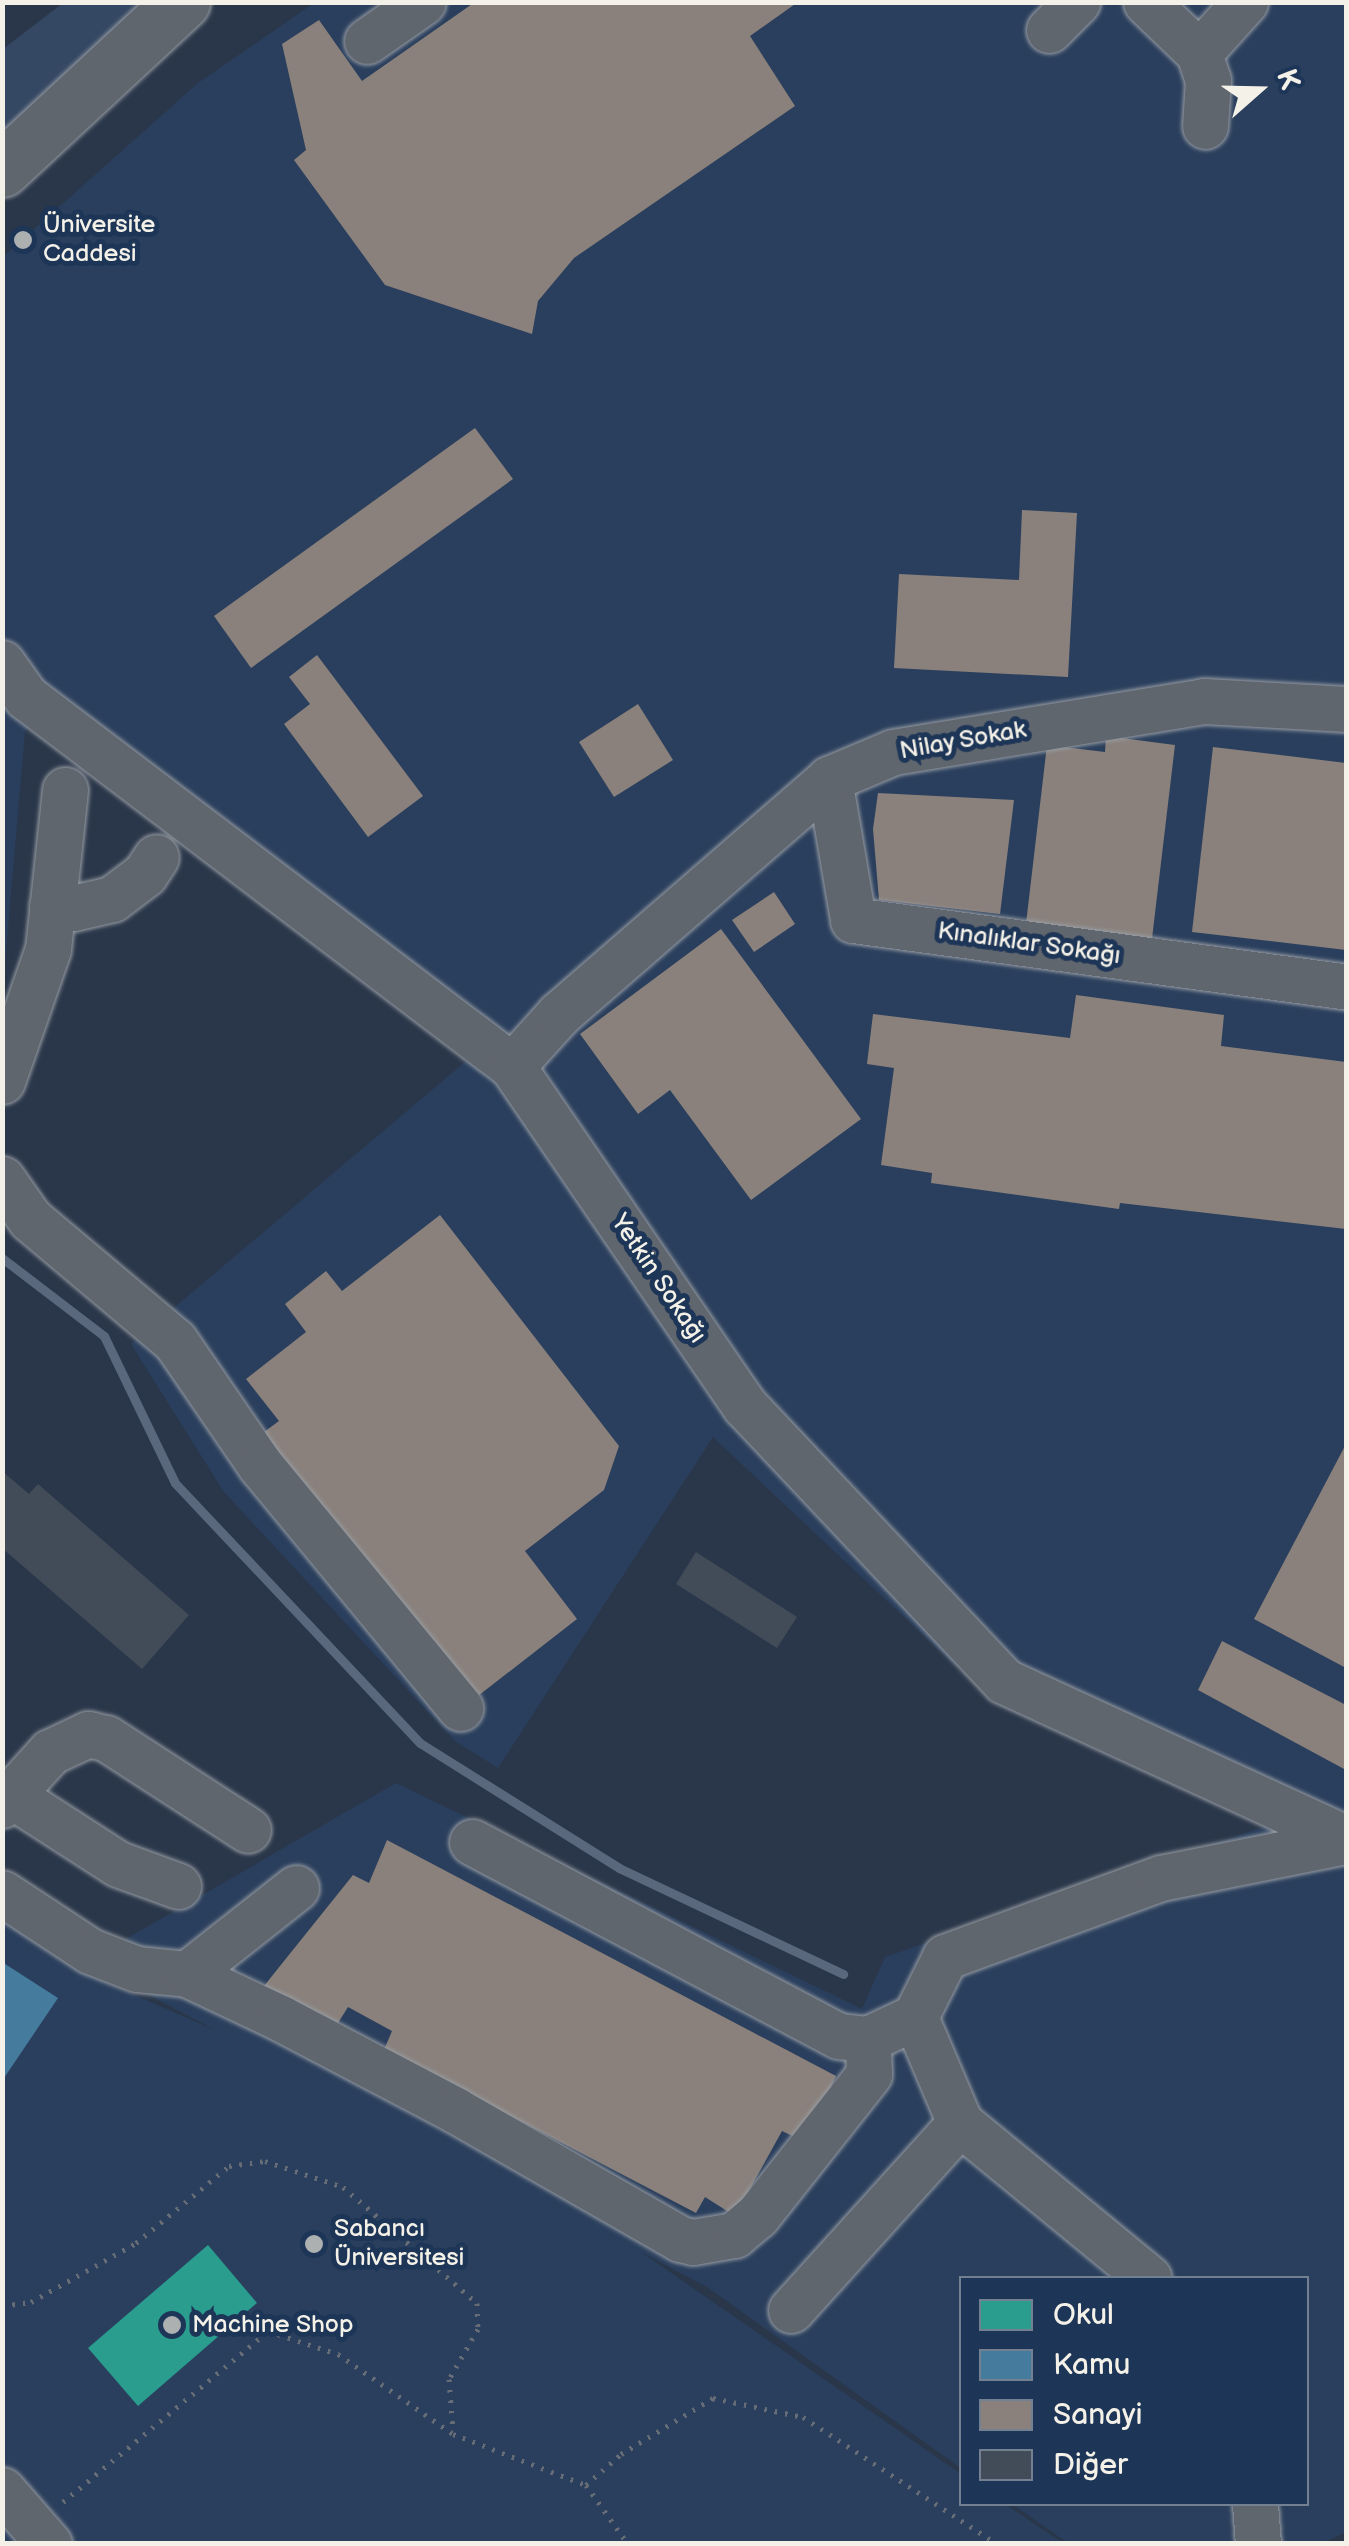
<!DOCTYPE html>
<html>
<head>
<meta charset="utf-8">
<style>
	body { margin:0 }
	#map { position:relative; width:1349px; height:2546px; overflow:hidden; background:#2a374a; font-family:"Balsamiq Sans",sans-serif }
	div>[style] { position:absolute }
	.built>* { inset:0; background:#2a3f5d }
	.green>* { inset:0; background:#344763 }
	.schools>* { inset:0; background:#2a9d8f }
	.public>* { inset:0; background:#457b9d }
	.industry>* { inset:0; background:#8a817c }
	.stream>* { height:9px; margin:-4.5px; padding:0 4.5px; transform-origin:4.5px; border-radius:4.5px; background:#59687d }
	.building>* { inset:0; background:#424c59 }
	.path>* { height:5px; margin-top:-2.5px; transform-origin:0; background:repeating-linear-gradient(90deg,#666d76 0 2.5px,transparent 0 10.5px) }
	.roads { filter:drop-shadow(0 0 2px #979ca3) drop-shadow(0 0 2px #979ca3) }
	.minor>* { height:45px; margin:-22.5px; padding:0 22.5px; transform-origin:22.5px; border-radius:22.5px; background:#60666e }
	.major>* { height:55px; margin:-27.5px; padding:0 27.5px; transform-origin:27.5px; border-radius:27.5px; background:#60666e }
	.dots>* { width:28px; height:28px; translate:-50% -50%; box-sizing:border-box; border:5px solid #1d3557; border-radius:50% }
	span { translate:-50% -50%; white-space:nowrap; text-align:center; line-height:1.15; -webkit-text-stroke:10px #1d3557; paint-order:stroke }
	.poi-label { font-size:25px; color:#f4f1e8 }
	.left { translate:0 -50%; text-align:left }
	.street-label { font-size:25px; color:#f4f1e8 }
	.frame { position:absolute; inset:0; border:5px solid #f4f1e8; pointer-events:none }
	.legend { position:absolute; left:959px; top:2276px; width:350px; height:230px; box-sizing:border-box; background:#1d3557; border:2px solid #738091; margin:0; padding:12px 18px; list-style:none; font-size:30px; color:#f4f1e8 }
	.legend li { display:flex; align-items:center; gap:20px; height:50px }
	.legend b { width:50px; border:2px solid #738091 }
	.north { position:absolute; left:1209px; top:40px; width:100px; height:100px; -webkit-text-stroke:8px #1d3557; paint-order:stroke; rotate:70deg; font-size:28px; font-weight:700; line-height:40px; text-align:center; color:#f4f1e8 }
	.north::after { content:''; display:block; margin:auto; width:35px; height:45px; background:#f4f1e8; clip-path:polygon(50% 0,100% 100%,50% 72%,0 100%) }
</style>
</head>
<body>
<div id="map">
	<div class="built">
		<div style="clip-path:polygon(314px 3px,1346px 3px,1346px 2532px,1320px 2544px,1068px 2543px,1012px 2504px,1306px 2504px,1306px 2278px,962px 2278px,961px 2468px,707px 2287px,641px 2252px,961px 2474px,962px 2504px,1005px 2504px,1063px 2543px,3px 2543px,3px 1920px,73px 1968px,217px 2031px,52px 1944px,107px 1950px,396px 1783px,862px 2009px,885px 1957px,1269px 1825px,955px 1665px,713px 1437px,498px 1768px,455px 1741px,224px 1492px,131px 1344px,497px 1035px,56px 696px,25px 731px,3px 986px,3px 257px,198px 83px)"></div>
	</div>
	<div class="green">
		<div style="clip-path:polygon(63px 3px,154px 3px,3px 139px,3px 49px)"></div>
	</div>
	<div class="schools">
		<div style="clip-path:polygon(208px 2245px,257px 2303px,138px 2406px,88px 2348px)"></div>
	</div>
	<div class="public">
		<div style="clip-path:polygon(2px 1962px,58px 1998px,2px 2081px)"></div>
	</div>
	<div class="industry">
		<div style="clip-path:polygon(475px 2px,798px 2px,750px 36px,795px 106px,574px 258px,538px 301px,532px 334px,385px 285px,294px 160px,306px 150px,282px 44px,319px 20px,362px 81px)"></div>
		<div style="clip-path:polygon(475px 428px,513px 479px,251px 668px,214px 616px)"></div>
		<div style="clip-path:polygon(1022px 510px,1077px 513px,1068px 677px,894px 668px,899px 574px,1019px 580px)"></div>
		<div style="clip-path:polygon(317px 655px,423px 796px,368px 837px,284px 724px,310px 704px,289px 677px)"></div>
		<div style="clip-path:polygon(638px 704px,673px 760px,614px 797px,579px 742px)"></div>
		<div style="clip-path:polygon(1106px 736px,1175px 745px,1151px 947px,1025px 932px,1047px 745px,1105px 752px)"></div>
		<div style="clip-path:polygon(1213px 747px,1346px 763px,1346px 950px,1192px 932px)"></div>
		<div style="clip-path:polygon(878px 793px,1014px 800px,1000px 914px,879px 900px,873px 829px)"></div>
		<div style="clip-path:polygon(774px 892px,795px 924px,754px 952px,732px 920px)"></div>
		<div style="clip-path:polygon(721px 929px,861px 1119px,751px 1200px,670px 1090px,638px 1114px,580px 1034px)"></div>
		<div style="clip-path:polygon(1076px 995px,1224px 1015px,1221px 1046px,1346px 1062px,1346px 1229px,1120px 1203px,1119px 1209px,931px 1183px,932px 1173px,881px 1165px,894px 1068px,867px 1064px,873px 1014px,1070px 1038px)"></div>
		<div style="clip-path:polygon(440px 1215px,619px 1446px,604px 1490px,525px 1551px,577px 1619px,469px 1703px,260px 1435px,279px 1421px,246px 1379px,306px 1332px,285px 1304px,326px 1271px,342px 1291px)"></div>
		<div style="clip-path:polygon(1346px 1444px,1346px 1668px,1254px 1619px)"></div>
		<div style="clip-path:polygon(1222px 1641px,1346px 1705px,1346px 1770px,1198px 1690px)"></div>
		<div style="clip-path:polygon(387px 1840px,836px 2076px,805px 2142px,782px 2131px,735px 2216px,705px 2197px,696px 2213px,384px 2050px,392px 2031px,348px 2007px,338px 2023px,264px 1986px,353px 1875px,369px 1883px)"></div>
	</div>
	<div class="stream">
		<div style="left:2px;top:1258px;width:128px;rotate:37.4deg"></div>
		<div style="left:104px;top:1336px;width:163px;rotate:64.2deg"></div>
		<div style="left:175px;top:1483px;width:357px;rotate:46.7deg"></div>
		<div style="left:420px;top:1743px;width:235px;rotate:32.1deg"></div>
		<div style="left:619px;top:1868px;width:248px;rotate:25.3deg"></div>
	</div>
	<div class="building">
		<div style="clip-path:polygon(2px 1471px,29px 1494px,38px 1484px,189px 1615px,142px 1669px,2px 1548px)"></div>
		<div style="clip-path:polygon(696px 1552px,797px 1617px,777px 1648px,676px 1584px)"></div>
	</div>
	<div class="path">
		<div style="left:2px;top:2306px;width:29px;rotate:-8deg"></div>
		<div style="left:31px;top:2302px;width:120px;rotate:-29.3deg"></div>
		<div style="left:136px;top:2243px;width:121px;rotate:-39.6deg"></div>
		<div style="left:229px;top:2166px;width:36px;rotate:-8deg"></div>
		<div style="left:265px;top:2161px;width:82px;rotate:18.4deg"></div>
		<div style="left:343px;top:2187px;width:177px;rotate:40.9deg"></div>
		<div style="left:477px;top:2303px;width:26px;rotate:88deg"></div>
		<div style="left:478px;top:2329px;width:58px;rotate:120.1deg"></div>
		<div style="left:449px;top:2379px;width:52px;rotate:85.6deg"></div>
		<div style="left:586px;top:2485px;width:72px;rotate:54.6deg"></div>
		<div style="left:63px;top:2502px;width:267px;rotate:-39.8deg"></div>
		<div style="left:268px;top:2331px;width:74px;rotate:18.2deg"></div>
		<div style="left:338px;top:2354px;width:140px;rotate:34.8deg"></div>
		<div style="left:453px;top:2434px;width:142px;rotate:21deg"></div>
		<div style="left:586px;top:2485px;width:47px;rotate:-41.5deg"></div>
		<div style="left:621px;top:2454px;width:108px;rotate:-31.3deg"></div>
		<div style="left:713px;top:2398px;width:92px;rotate:11.9deg"></div>
		<div style="left:803px;top:2417px;width:232px;rotate:33.2deg"></div>
	</div>
	<div class="roads">
		<div class="minor">
			<div style="left:1146px;top:2px;width:74px;rotate:43.9deg"></div>
			<div style="left:1199px;top:53px;width:28px;rotate:72deg"></div>
			<div style="left:1208px;top:80px;width:46px;rotate:93.7deg"></div>
			<div style="left:1049px;top:30px;width:40px;rotate:-45deg"></div>
			<div style="left:367px;top:41px;width:68px;rotate:-34.9deg"></div>
			<div style="left:1199px;top:53px;width:69px;rotate:-48deg"></div>
			<div style="left:2px;top:663px;width:42px;rotate:54.8deg"></div>
			<div style="left:26px;top:697px;width:610px;rotate:37.21deg"></div>
			<div style="left:512px;top:1066px;width:412px;rotate:55.6deg"></div>
			<div style="left:745px;top:1406px;width:378px;rotate:46.7deg"></div>
			<div style="left:1004px;top:1681px;width:376px;rotate:24.7deg"></div>
			<div style="left:829px;top:779px;width:143px;rotate:80.3deg"></div>
			<div style="left:853px;top:920px;width:498px;rotate:7.7deg"></div>
			<div style="left:52px;top:906px;width:21px;rotate:5deg"></div>
			<div style="left:73px;top:908px;width:40px;rotate:-13deg"></div>
			<div style="left:112px;top:899px;width:41px;rotate:-37.1deg"></div>
			<div style="left:145px;top:874px;width:20px;rotate:-57deg"></div>
			<div style="left:512px;top:1066px;width:70px;rotate:-47.9deg"></div>
			<div style="left:559px;top:1014px;width:358px;rotate:-41deg"></div>
			<div style="left:829px;top:779px;width:69px;rotate:-22.9deg"></div>
			<div style="left:893px;top:752px;width:315px;rotate:-9.3deg"></div>
			<div style="left:1204px;top:701px;width:142px;rotate:3.2deg"></div>
			<div style="left:2px;top:1081px;width:140px;rotate:-70.8deg"></div>
			<div style="left:48px;top:949px;width:160px;rotate:-83.9deg"></div>
			<div style="left:2px;top:1179px;width:49px;rotate:55deg"></div>
			<div style="left:30px;top:1219px;width:189px;rotate:40.1deg"></div>
			<div style="left:175px;top:1341px;width:150px;rotate:55.6deg"></div>
			<div style="left:260px;top:1465px;width:315px;rotate:50.5deg"></div>
			<div style="left:11px;top:1795px;width:127px;rotate:32.8deg"></div>
			<div style="left:118px;top:1864px;width:64px;rotate:20.1deg"></div>
			<div style="left:2px;top:1805px;width:72px;rotate:-47.8deg"></div>
			<div style="left:50px;top:1752px;width:42px;rotate:-25.3deg"></div>
			<div style="left:88px;top:1734px;width:18px;rotate:13deg"></div>
			<div style="left:106px;top:1738px;width:169px;rotate:32.9deg"></div>
			<div style="left:472px;top:1842px;width:415px;rotate:27.9deg"></div>
			<div style="left:839px;top:2036px;width:29px;rotate:6deg"></div>
			<div style="left:868px;top:2039px;width:52px;rotate:-25.1deg"></div>
			<div style="left:915px;top:2017px;width:67px;rotate:-63.4deg"></div>
			<div style="left:945px;top:1957px;width:230px;rotate:-20.1deg"></div>
			<div style="left:1161px;top:1878px;width:189px;rotate:-11.3deg"></div>
			<div style="left:2px;top:1893px;width:105px;rotate:33.4deg"></div>
			<div style="left:90px;top:1951px;width:50px;rotate:21deg"></div>
			<div style="left:137px;top:1969px;width:50px;rotate:5.7deg"></div>
			<div style="left:187px;top:1974px;width:103px;rotate:25.3deg"></div>
			<div style="left:280px;top:2018px;width:198px;rotate:27.7deg"></div>
			<div style="left:455px;top:2110px;width:259px;rotate:29.8deg"></div>
			<div style="left:680px;top:2239px;width:13px;rotate:13deg"></div>
			<div style="left:693px;top:2242px;width:42px;rotate:-9.7deg"></div>
			<div style="left:734px;top:2235px;width:30px;rotate:-40deg"></div>
			<div style="left:757px;top:2216px;width:181px;rotate:-51.7deg"></div>
			<div style="left:869px;top:2074px;width:35px;rotate:-92deg"></div>
			<div style="left:187px;top:1974px;width:139px;rotate:-38.3deg"></div>
			<div style="left:915px;top:2017px;width:115px;rotate:67deg"></div>
			<div style="left:960px;top:2123px;width:244px;rotate:39.4deg"></div>
			<div style="left:791px;top:2310px;width:252px;rotate:-47.9deg"></div>
			<div style="left:2px;top:2490px;width:72px;rotate:49deg"></div>
			<div style="left:1255px;top:2504px;width:40px;rotate:85.7deg"></div>
		</div>
		<div class="major">
			<div style="left:2px;top:169px;width:246px;rotate:-42.9deg"></div>
		</div>
	</div>
	<div class="dots">
		<div style="left:23px;top:240px;background:#adb0b1"></div>
		<div style="left:314px;top:2244px;background:#adb0b1"></div>
		<div style="left:172px;top:2325px;background:#adb0b1"></div>
	</div>
	<div class="poi-label">
		<span class="left" style="left:43px;top:240px">Üniversite<br>Caddesi</span>
		<span class="left" style="left:334px;top:2244px">Sabancı<br>Üniversitesi</span>
		<span class="left" style="left:192px;top:2325px">Machine Shop</span>
	</div>
	<div class="street-label">
		<span style="left:963px;top:741px;rotate:-10deg">Nilay Sokak</span>
		<span style="left:1029px;top:944px;rotate:8deg">Kınalıklar Sokağı</span>
		<span style="left:658px;top:1279px;rotate:56deg">Yetkin Sokağı</span>
	</div>
	<div class="frame"></div>
	<ul class="legend">
	<li><b style="height:28px;background:#2a9d8f"></b>Okul</li>
	<li><b style="height:28px;background:#457b9d"></b>Kamu</li>
	<li><b style="height:28px;background:#8a817c"></b>Sanayi</li>
	<li><b style="height:28px;background:#424c59"></b>Diğer</li>
	</ul>
	<div class="north">K</div>
</div>
</body>
</html>
